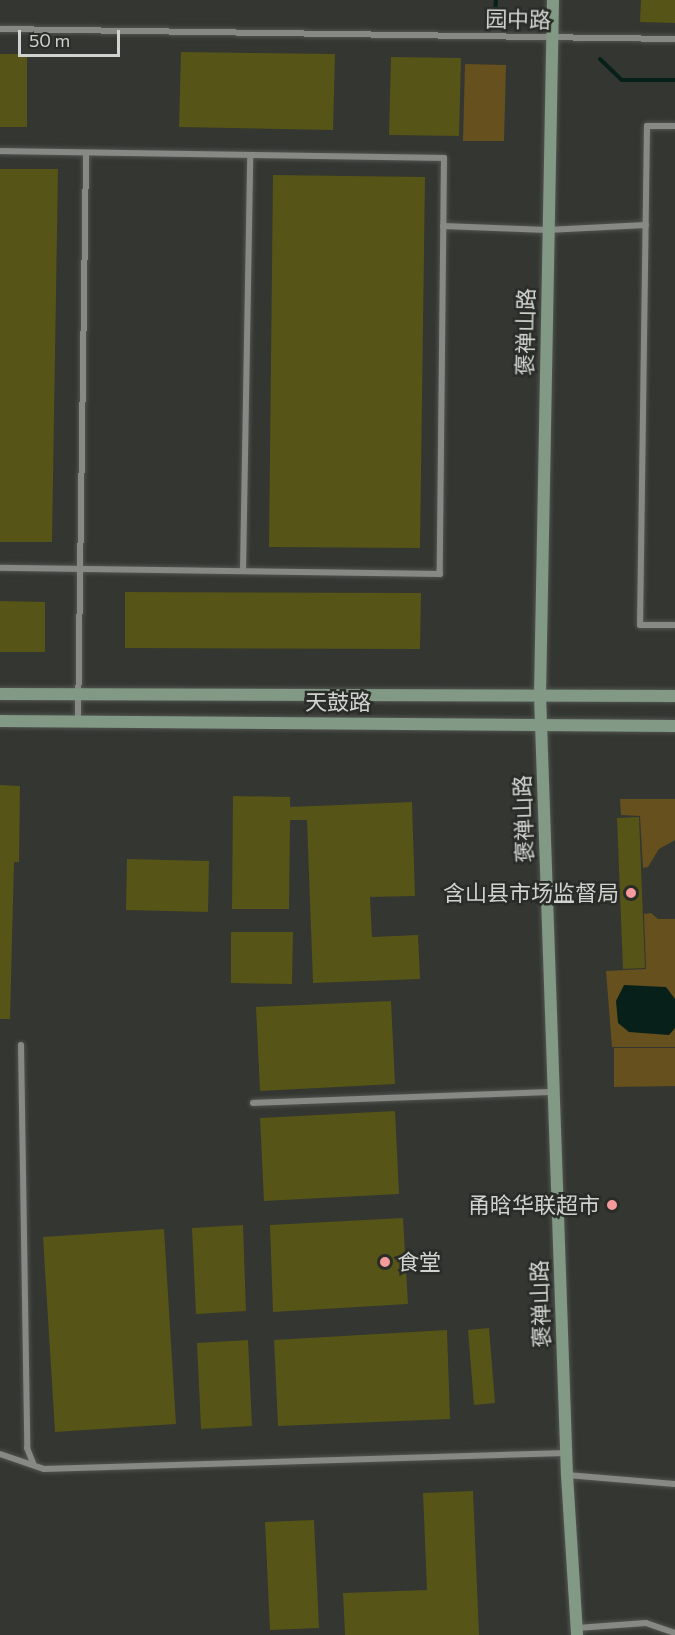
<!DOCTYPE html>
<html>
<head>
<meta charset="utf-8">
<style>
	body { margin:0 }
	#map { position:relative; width:675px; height:1635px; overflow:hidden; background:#333631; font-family:Commissioner,"Noto Sans SC",sans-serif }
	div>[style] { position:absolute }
	.green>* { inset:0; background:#66501d }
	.water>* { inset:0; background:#08201a }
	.stream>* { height:4px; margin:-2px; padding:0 2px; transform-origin:2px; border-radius:2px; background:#08201a }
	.building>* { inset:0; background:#565417 }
	.roads { filter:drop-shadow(0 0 2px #525450) drop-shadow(0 0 2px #525450) }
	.street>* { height:6px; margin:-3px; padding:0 3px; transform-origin:3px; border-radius:3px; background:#878a84 }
	.secondary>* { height:12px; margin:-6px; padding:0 6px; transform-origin:6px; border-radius:6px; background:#819985 }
	.dots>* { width:16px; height:16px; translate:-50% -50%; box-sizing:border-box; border:3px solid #292c27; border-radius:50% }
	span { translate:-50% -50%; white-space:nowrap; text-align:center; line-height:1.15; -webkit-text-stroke:5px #292c27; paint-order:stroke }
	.street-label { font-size:22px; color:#d1d3d0 }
	.poi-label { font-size:22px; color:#d1d3d0 }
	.right { translate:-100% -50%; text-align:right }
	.left { translate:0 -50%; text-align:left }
	.scale { position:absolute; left:18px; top:30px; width:102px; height:27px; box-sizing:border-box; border:3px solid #d1d3d0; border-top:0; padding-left:8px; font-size:18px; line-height:21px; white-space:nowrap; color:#d1d3d0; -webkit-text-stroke:4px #292c27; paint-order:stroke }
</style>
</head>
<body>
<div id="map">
	<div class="green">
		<div style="clip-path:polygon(465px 64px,506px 65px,504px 141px,463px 141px)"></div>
		<div style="clip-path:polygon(620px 799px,675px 799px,675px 840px,659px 849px,648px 867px,643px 868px,640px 816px,621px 815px)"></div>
		<div style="clip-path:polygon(651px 913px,658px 919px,675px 919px,675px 1047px,612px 1047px,606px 971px,646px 969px,644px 914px)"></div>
		<div style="clip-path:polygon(614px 1048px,675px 1048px,675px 1086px,614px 1087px)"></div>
	</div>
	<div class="water">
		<div style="clip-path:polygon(624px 985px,666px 987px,675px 999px,675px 1028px,669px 1035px,629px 1032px,618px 1023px,616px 1001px)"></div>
	</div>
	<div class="stream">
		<div style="left:495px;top:11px;width:11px;rotate:-85deg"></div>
		<div style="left:600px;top:59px;width:30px;rotate:44deg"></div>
		<div style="left:622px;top:80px;width:53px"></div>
	</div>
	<div class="building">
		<div style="clip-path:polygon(641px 0,675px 0,675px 23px,640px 22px)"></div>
		<div style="clip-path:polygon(181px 52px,335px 54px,333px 130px,179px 127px)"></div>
		<div style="clip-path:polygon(0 54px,27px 54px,27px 127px,0 127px)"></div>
		<div style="clip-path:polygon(391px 57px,461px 58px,459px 136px,389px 135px)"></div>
		<div style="clip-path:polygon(0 169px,58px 169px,52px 542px,0 542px)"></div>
		<div style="clip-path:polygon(273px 175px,425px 177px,420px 548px,269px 547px)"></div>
		<div style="clip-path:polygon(125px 592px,421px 593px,420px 649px,125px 648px)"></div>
		<div style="clip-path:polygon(0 601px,45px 602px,45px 652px,0 652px)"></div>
		<div style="clip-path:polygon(0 785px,20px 786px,19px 862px,14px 862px,10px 1019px,0 1019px)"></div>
		<div style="clip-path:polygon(233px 796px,290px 797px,290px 807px,412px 802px,415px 896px,370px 897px,372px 937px,418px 935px,420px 979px,313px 983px,307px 820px,290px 820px,289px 909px,232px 909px)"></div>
		<div style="clip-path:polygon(639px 817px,645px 968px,623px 969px,617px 818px)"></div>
		<div style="clip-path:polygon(127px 859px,209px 861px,208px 912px,126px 910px)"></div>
		<div style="clip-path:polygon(231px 932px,293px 932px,292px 984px,231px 983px)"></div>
		<div style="clip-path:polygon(391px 1001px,395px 1084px,260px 1091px,256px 1007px)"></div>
		<div style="clip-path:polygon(395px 1111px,399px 1194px,264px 1201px,260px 1118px)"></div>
		<div style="clip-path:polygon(403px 1218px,408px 1304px,273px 1312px,270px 1225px)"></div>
		<div style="clip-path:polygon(243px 1225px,246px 1311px,196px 1314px,192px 1228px)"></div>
		<div style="clip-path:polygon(164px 1229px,176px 1424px,55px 1432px,43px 1237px)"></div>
		<div style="clip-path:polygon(489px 1328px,495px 1403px,474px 1405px,468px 1330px)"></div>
		<div style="clip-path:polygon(447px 1330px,450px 1419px,278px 1426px,274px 1340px)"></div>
		<div style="clip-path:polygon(248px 1340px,252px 1426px,201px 1429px,197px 1343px)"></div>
		<div style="clip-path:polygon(473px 1491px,479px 1635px,345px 1635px,343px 1593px,427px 1590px,423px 1493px)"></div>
		<div style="clip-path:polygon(314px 1520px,319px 1628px,270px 1630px,265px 1522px)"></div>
	</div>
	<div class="roads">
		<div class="street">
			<div style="left:0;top:29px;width:675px;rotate:0.85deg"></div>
			<div style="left:675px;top:126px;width:28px;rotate:180deg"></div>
			<div style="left:647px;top:126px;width:499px;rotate:90.8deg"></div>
			<div style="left:640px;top:625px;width:35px"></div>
			<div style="left:0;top:151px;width:444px;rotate:0.9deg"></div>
			<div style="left:444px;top:158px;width:416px;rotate:90.6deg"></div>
			<div style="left:440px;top:574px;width:440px;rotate:-179.2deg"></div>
			<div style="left:443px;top:226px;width:104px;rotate:2.2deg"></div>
			<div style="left:547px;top:230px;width:99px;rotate:-2.9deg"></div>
			<div style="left:243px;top:571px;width:416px;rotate:-89deg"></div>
			<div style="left:78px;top:721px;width:568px;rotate:-89.19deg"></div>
			<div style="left:21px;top:1045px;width:403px;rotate:89.1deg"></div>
			<div style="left:27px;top:1448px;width:16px;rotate:68deg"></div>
			<div style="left:253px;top:1103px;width:301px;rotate:-2.1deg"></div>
			<div style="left:0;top:1454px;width:46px;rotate:18.8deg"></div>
			<div style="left:44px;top:1469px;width:522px;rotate:-1.76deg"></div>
			<div style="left:567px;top:1475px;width:108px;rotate:4.8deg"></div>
			<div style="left:577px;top:1628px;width:69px;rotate:-4.1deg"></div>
			<div style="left:646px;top:1623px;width:31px;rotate:19deg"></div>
		</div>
		<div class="secondary">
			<div style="left:553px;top:0;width:695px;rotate:91.07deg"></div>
			<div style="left:540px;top:695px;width:780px;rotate:88.02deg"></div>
			<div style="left:567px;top:1475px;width:160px;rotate:86.4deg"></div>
			<div style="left:0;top:694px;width:675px;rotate:0.17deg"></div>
			<div style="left:0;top:721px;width:675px;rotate:0.42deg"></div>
		</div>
	</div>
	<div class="dots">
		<div style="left:631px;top:893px;background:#f59b9c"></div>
		<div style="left:612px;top:1205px;background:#f59b9c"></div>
		<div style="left:385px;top:1262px;background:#f59b9c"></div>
	</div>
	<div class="street-label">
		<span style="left:518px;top:19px;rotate:1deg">园中路</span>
		<span style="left:525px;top:332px;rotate:-89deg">褒禅山路</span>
		<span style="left:338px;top:702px">天鼓路</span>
		<span style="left:523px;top:819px;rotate:-92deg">褒禅山路</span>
		<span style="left:540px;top:1304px;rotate:-92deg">褒禅山路</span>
	</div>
	<div class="poi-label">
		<span class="right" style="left:619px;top:893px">含山县市场监督局</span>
		<span class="right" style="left:600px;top:1205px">甬晗华联超市</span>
		<span class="left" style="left:397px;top:1262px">食堂</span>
	</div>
	<div class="scale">50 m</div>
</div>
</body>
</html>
